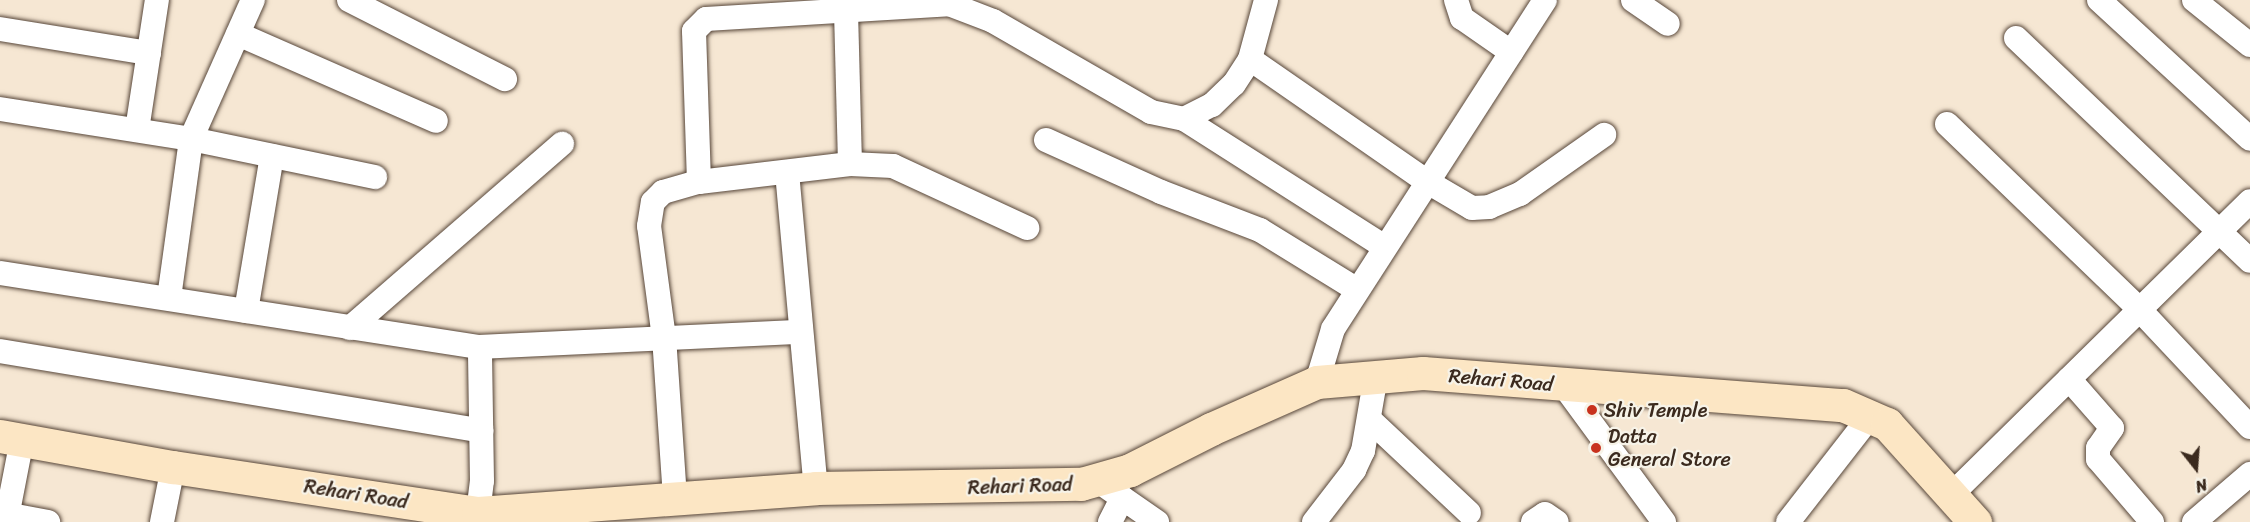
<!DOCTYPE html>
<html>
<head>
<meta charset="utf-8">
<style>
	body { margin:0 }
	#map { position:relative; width:2250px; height:522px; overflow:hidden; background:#f6e7d3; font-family:Sriracha,sans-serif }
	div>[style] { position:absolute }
	.roads { filter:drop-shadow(0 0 2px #574639) drop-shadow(0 0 2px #574639) }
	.street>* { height:24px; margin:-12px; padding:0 12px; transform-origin:12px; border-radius:12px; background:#fff }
	.secondary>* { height:33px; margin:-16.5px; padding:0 16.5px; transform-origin:16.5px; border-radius:16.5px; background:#fce6c4 }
	.dots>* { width:16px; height:16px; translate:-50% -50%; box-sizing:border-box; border:3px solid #f7f3e8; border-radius:50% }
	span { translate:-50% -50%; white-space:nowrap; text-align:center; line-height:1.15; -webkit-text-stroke:4.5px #f7f3e8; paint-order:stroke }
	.street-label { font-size:20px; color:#3b2a1e }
	.poi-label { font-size:20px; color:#3b2a1e }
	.left { translate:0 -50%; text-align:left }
	.north { position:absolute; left:2166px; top:438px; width:60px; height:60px; -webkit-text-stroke:4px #f7f3e8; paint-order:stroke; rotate:163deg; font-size:16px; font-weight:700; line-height:24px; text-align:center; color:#3b2a1e }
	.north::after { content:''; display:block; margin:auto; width:21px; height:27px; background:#3b2a1e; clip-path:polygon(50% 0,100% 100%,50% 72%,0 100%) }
</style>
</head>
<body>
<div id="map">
	<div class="roads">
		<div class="street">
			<div style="left:349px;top:0;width:175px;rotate:26.9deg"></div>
			<div style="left:1456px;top:0;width:19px;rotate:72deg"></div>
			<div style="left:1462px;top:18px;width:60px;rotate:34.8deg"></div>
			<div style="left:1633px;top:0;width:42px;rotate:34.4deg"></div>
			<div style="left:2099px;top:0;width:205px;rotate:42.6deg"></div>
			<div style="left:2194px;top:0;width:72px;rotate:38.8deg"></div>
			<div style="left:846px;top:11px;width:153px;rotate:88.5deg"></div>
			<div style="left:0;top:29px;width:151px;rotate:9.2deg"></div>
			<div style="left:238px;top:34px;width:216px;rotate:23.7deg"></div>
			<div style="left:2016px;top:38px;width:323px;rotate:43.6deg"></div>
			<div style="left:1250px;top:59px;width:214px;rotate:34.7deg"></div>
			<div style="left:1426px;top:181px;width:53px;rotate:30.4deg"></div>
			<div style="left:1472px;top:208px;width:17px;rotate:-3deg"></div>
			<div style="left:1489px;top:207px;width:34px;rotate:-23deg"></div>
			<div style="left:1520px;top:194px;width:103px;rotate:-35.1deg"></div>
			<div style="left:0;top:109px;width:193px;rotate:8.9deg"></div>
			<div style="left:191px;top:139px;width:188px;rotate:11.7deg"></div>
			<div style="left:1184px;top:119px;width:236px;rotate:32.5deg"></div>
			<div style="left:1947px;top:124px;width:267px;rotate:43.9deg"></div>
			<div style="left:2139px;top:309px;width:162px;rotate:46.8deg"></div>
			<div style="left:137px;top:130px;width:132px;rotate:-81.3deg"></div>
			<div style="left:1046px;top:140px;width:126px;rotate:24.3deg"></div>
			<div style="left:1161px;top:192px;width:106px;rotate:21deg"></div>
			<div style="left:1260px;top:230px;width:113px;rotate:31.6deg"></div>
			<div style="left:787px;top:172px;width:317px;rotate:84.8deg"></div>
			<div style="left:699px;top:182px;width:151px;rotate:-91.9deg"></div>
			<div style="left:694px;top:31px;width:17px;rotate:-45deg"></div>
			<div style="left:706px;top:19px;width:243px;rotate:-3.5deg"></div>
			<div style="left:949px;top:4px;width:47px;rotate:21.1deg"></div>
			<div style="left:993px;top:21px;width:182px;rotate:29.9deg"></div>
			<div style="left:1151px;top:112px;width:34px;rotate:12deg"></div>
			<div style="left:1184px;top:119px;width:31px;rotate:-27deg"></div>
			<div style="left:1212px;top:105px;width:30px;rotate:-44deg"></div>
			<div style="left:1234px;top:84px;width:30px;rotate:-57deg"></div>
			<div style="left:1250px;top:59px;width:61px;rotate:-74.8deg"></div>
			<div style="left:0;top:273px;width:486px;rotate:8.8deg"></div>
			<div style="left:480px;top:347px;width:320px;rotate:-2.7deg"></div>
			<div style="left:169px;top:298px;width:161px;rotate:-82.1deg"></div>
			<div style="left:191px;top:139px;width:152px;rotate:-66deg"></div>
			<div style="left:246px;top:311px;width:157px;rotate:-80.5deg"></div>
			<div style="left:350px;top:328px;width:281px;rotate:-41deg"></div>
			<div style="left:0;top:351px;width:488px;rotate:9.4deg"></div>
			<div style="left:2069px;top:379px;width:65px;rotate:48.7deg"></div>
			<div style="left:2112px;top:428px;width:24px;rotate:125deg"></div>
			<div style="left:2098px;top:448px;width:11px;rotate:90deg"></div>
			<div style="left:2098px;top:459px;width:83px;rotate:49.4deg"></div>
			<div style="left:1317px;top:382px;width:55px;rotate:-73.2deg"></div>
			<div style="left:1333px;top:329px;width:391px;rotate:-57.2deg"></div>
			<div style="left:1564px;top:386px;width:169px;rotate:53.7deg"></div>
			<div style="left:1369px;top:419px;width:137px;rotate:43.2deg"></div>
			<div style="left:1098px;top:481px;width:72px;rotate:34.8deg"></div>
			<div style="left:1951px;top:495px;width:419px;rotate:-44.5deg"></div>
			<div style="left:675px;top:498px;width:160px;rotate:-93.9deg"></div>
			<div style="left:664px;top:338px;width:113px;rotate:-97.6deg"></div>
			<div style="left:649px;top:226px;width:24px;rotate:-81deg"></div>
			<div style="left:653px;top:202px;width:14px;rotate:-45deg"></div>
			<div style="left:663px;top:192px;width:37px;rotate:-16deg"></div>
			<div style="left:699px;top:182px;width:152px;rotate:-6.8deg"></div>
			<div style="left:850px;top:164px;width:43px;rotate:2.7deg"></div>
			<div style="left:893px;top:166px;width:148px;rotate:24.8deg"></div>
			<div style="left:0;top:513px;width:49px;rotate:10.6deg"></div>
			<div style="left:6px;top:522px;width:84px;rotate:-79deg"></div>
			<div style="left:162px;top:522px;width:56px;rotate:-78.7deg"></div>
			<div style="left:473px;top:522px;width:10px;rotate:-61deg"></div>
			<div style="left:478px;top:513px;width:32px;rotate:-83deg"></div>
			<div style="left:482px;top:481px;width:134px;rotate:-90.9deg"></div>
			<div style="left:1110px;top:522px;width:27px;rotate:-63deg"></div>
			<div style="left:1314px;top:522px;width:66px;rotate:-52.4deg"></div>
			<div style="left:1354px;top:470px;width:21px;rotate:-65deg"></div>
			<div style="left:1363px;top:451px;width:76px;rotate:-80.2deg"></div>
			<div style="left:1533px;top:522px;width:14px;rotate:-34deg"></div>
			<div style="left:1545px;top:514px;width:14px;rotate:34deg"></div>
			<div style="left:1788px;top:522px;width:137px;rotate:-52.1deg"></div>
			<div style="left:2194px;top:522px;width:74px;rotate:-40.6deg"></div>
		</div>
		<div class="secondary">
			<div style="left:0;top:436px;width:176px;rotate:10.2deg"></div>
			<div style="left:173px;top:467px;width:308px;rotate:8.6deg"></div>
			<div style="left:478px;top:513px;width:339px;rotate:-4.2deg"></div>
			<div style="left:816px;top:488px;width:265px;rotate:-0.9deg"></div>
			<div style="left:1081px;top:484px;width:51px;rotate:-15.9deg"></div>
			<div style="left:1130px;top:470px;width:91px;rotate:-26.8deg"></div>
			<div style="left:1211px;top:429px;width:116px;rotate:-23.9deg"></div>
			<div style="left:1317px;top:382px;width:106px;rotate:-4.9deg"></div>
			<div style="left:1423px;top:373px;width:421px;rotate:4.4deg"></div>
			<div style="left:1843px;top:405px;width:48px;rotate:23.4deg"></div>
			<div style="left:1887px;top:424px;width:132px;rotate:48.1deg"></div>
		</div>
	</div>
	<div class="dots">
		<div style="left:1592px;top:410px;background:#c8321e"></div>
		<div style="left:1596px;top:448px;background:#c8321e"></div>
	</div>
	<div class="street-label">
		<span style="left:1501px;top:380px;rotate:5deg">Rehari Road</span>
		<span style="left:1020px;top:486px;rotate:-2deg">Rehari Road</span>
		<span style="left:356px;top:494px;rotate:9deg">Rehari Road</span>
	</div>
	<div class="poi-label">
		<span class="left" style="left:1604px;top:410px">Shiv Temple</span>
		<span class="left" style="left:1608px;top:448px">Datta<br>General Store</span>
	</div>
	<div class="north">N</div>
</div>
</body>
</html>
